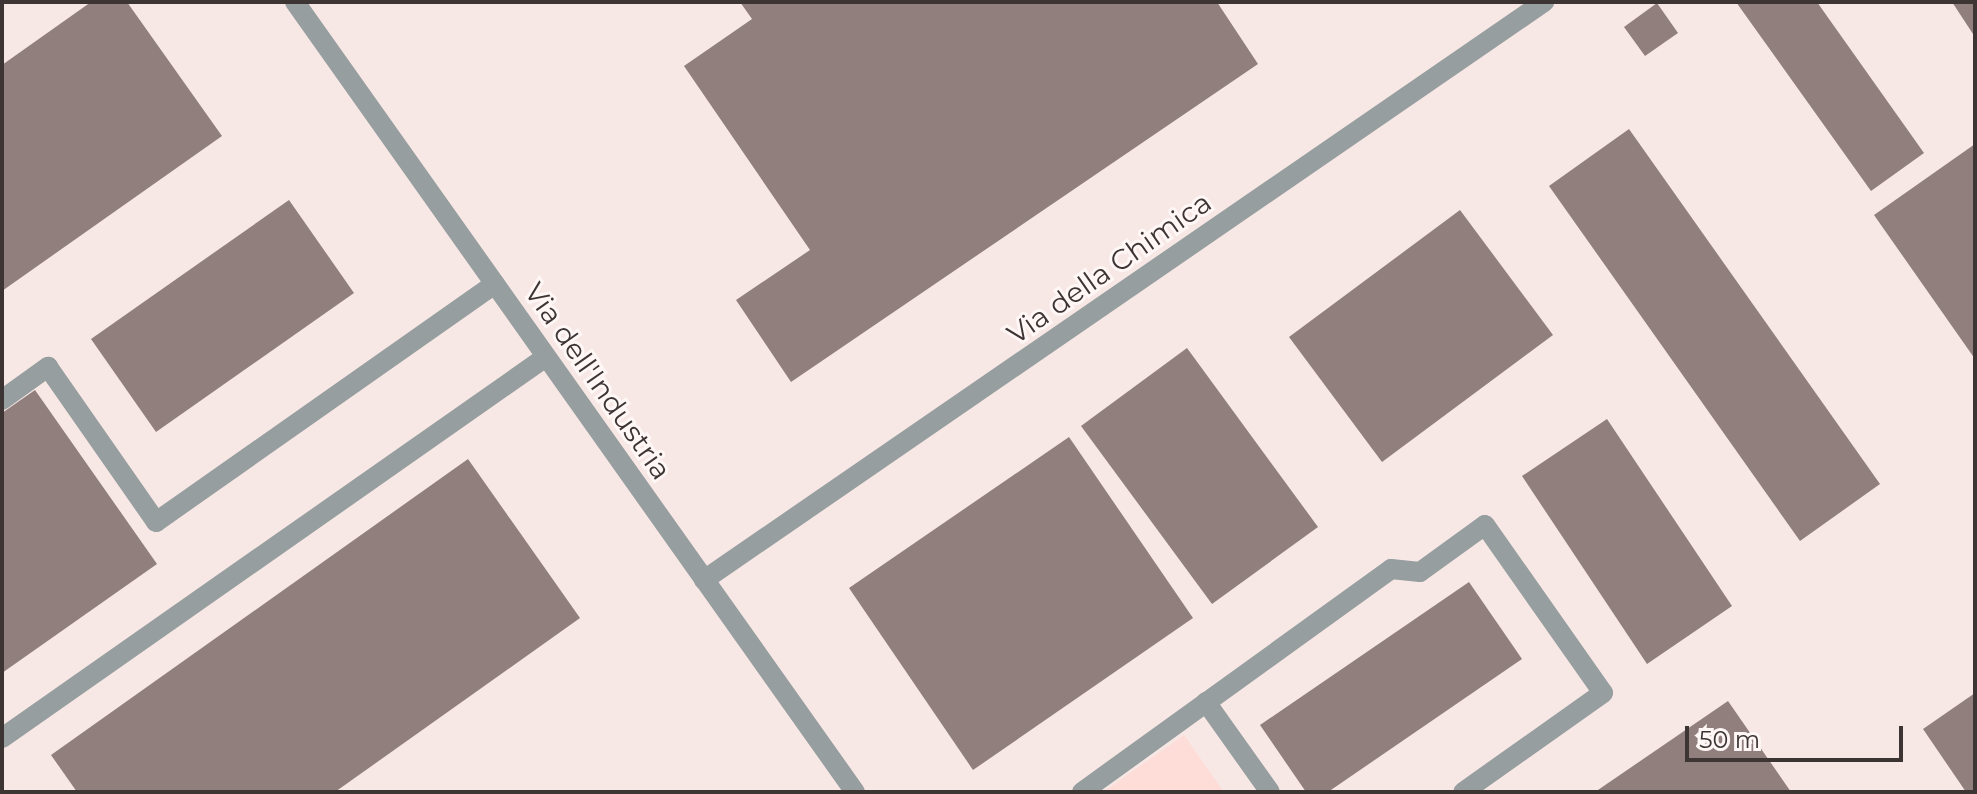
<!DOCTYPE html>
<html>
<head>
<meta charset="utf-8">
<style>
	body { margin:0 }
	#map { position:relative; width:1977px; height:794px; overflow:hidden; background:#fef7f6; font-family:Montserrat,sans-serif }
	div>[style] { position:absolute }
	.built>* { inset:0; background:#f8e8e5 }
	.green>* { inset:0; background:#fedcd7 }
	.building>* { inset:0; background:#907f7c }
	.minor>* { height:20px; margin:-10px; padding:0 10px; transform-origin:10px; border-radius:10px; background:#969e9f }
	span { translate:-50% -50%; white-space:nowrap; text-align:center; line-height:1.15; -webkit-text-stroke:6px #fef7f6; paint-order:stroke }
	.street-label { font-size:28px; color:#3d3534 }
	.frame { position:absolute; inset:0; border:4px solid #3d3534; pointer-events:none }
	.scale { position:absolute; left:1685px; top:726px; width:218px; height:36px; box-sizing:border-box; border:4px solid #3d3534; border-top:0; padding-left:10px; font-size:24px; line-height:28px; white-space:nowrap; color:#3d3534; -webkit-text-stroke:6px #fef7f6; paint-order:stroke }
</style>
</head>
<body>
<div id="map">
	<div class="built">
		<div style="clip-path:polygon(2px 2px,1975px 2px,1975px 792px,2px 792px)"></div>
	</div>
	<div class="green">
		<div style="clip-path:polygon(1184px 735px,1224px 792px,1103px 792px)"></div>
	</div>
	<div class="building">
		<div style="clip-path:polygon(91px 2px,127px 2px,222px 136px,2px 291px,2px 65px)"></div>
		<div style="clip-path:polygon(740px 2px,1217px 2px,1258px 64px,791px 382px,736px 300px,810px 250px,684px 66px,752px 19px)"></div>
		<div style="clip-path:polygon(1736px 2px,1817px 2px,1924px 153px,1871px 191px)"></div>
		<div style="clip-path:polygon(1952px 2px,1975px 2px,1975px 37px)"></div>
		<div style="clip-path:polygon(1657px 3px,1678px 33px,1645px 56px,1624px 27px)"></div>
		<div style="clip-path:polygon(1629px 129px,1880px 484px,1800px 541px,1549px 186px)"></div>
		<div style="clip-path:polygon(1975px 144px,1975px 359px,1874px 215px)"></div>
		<div style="clip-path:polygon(289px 200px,354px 293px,156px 432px,91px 339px)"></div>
		<div style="clip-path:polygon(1460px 210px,1553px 335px,1382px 462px,1289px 337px)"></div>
		<div style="clip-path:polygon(1187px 348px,1318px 527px,1212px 604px,1081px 426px)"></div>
		<div style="clip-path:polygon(35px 390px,157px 564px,2px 673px,2px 413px)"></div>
		<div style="clip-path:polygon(1607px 419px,1732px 606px,1647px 664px,1522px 476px)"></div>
		<div style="clip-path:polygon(1069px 437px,1193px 618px,973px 770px,849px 588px)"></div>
		<div style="clip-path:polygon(468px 459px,580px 618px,335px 792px,77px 792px,51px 755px)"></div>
		<div style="clip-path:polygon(1469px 582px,1522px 659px,1328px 792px,1306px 792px,1260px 725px)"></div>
		<div style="clip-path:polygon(1975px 693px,1975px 792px,1966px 792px,1923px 729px)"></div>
		<div style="clip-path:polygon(1728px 701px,1791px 792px,1595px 792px)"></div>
	</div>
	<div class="minor">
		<div style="left:295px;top:2px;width:968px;rotate:54.67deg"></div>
		<div style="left:2px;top:400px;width:57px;rotate:-35.7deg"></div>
		<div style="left:48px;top:367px;width:189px;rotate:55.1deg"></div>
		<div style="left:156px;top:522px;width:414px;rotate:-35.1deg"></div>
		<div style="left:704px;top:580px;width:1020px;rotate:-34.53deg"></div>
		<div style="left:1206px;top:702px;width:110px;rotate:54.6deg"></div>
		<div style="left:2px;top:738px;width:664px;rotate:-35.01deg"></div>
		<div style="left:1082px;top:792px;width:381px;rotate:-35.8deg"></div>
		<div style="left:1391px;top:569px;width:29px;rotate:6deg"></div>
		<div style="left:1420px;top:572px;width:80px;rotate:-35.9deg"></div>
		<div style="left:1485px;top:525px;width:205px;rotate:54.9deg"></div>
		<div style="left:1603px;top:693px;width:171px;rotate:144.7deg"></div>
	</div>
	<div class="street-label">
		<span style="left:1109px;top:268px;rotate:-35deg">Via della Chimica</span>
		<span style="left:598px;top:381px;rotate:55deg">Via dell'Industria</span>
	</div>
	<div class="frame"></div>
	<div class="scale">50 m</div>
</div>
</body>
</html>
